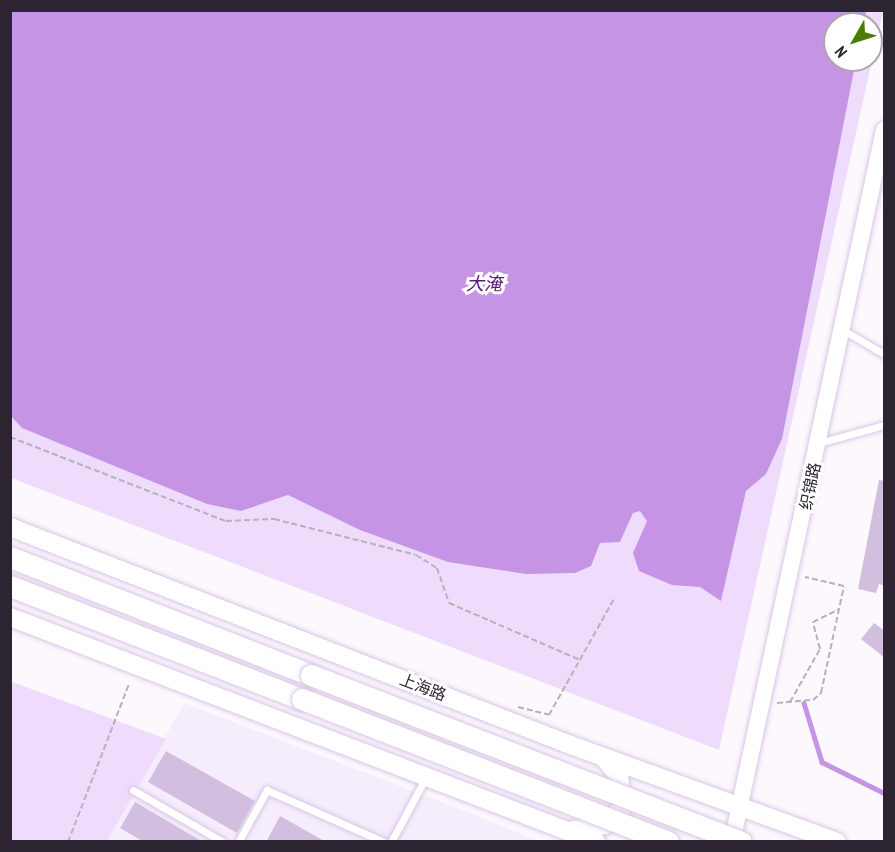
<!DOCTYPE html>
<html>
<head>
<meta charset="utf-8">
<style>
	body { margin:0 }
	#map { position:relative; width:895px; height:852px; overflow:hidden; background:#fcf8fe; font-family:"PT Sans Narrow","Noto Sans SC",sans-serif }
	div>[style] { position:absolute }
	.built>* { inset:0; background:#f5ecfc }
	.green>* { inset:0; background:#efdcfc }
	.water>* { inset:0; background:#c694e5 }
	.stream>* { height:4.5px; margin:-2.25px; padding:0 2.25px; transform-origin:2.25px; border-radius:2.25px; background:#c694e5 }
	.building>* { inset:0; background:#d2bfdf }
	.path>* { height:2px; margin-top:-1px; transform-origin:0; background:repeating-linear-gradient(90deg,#b7b2ba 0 6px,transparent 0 9px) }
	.roads { filter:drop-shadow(0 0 2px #d9c6e6) drop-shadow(0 0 2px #d9c6e6) }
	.service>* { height:7px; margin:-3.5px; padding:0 3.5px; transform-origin:3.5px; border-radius:3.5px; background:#fff }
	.tertiary>* { height:16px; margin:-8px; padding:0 8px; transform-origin:8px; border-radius:8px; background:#fff }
	.secondary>* { height:18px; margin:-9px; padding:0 9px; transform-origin:9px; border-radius:9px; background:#fff }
	.trunk>* { height:21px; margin:-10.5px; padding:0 10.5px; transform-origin:10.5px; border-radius:10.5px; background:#fff }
	.bridges { filter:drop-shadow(0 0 2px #d9c6e6) drop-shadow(0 0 2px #d9c6e6) }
	.trunk-bridge>* { height:21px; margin:-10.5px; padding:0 10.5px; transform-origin:10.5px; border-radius:10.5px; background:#fff }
	span { translate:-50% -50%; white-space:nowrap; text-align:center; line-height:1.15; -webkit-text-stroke:6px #fff; paint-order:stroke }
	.street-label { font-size:16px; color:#2c2531 }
	.water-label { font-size:18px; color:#5c1c7b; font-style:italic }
	.frame { position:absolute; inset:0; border:12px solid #2c2531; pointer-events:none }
	.north { position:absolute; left:823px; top:12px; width:60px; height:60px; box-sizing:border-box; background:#fff; border:2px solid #aba8ad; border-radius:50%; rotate:231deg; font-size:16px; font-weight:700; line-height:24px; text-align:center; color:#2c2531 }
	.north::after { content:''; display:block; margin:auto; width:21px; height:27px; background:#4b7c08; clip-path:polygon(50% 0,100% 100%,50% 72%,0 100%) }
</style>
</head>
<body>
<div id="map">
	<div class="built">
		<div style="clip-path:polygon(184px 703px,470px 813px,538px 841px,107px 842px)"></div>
	</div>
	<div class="green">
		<div style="clip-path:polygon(evenodd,10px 11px,883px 11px,719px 750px,11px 478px,10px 11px,835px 24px,871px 24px,871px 60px,835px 60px,835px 24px)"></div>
		<div style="clip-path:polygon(10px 681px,166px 739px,107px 841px,11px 841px)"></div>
	</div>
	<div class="water">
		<div style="clip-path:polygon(10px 11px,866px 11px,864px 24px,835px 24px,835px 60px,856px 60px,782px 439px,766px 474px,746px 491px,721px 601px,700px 587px,672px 585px,639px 571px,633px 553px,647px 521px,640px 511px,633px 513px,620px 542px,600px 543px,591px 566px,575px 573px,526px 574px,448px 562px,360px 530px,288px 495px,241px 511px,207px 504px,22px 428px,10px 415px)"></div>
	</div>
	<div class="stream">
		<div style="left:804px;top:703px;width:62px;rotate:73deg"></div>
		<div style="left:822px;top:762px;width:69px;rotate:26.6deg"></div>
	</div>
	<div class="building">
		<div style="clip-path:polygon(879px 480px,885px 481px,885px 586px,879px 584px,876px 593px,858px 589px)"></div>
		<div style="clip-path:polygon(874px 623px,885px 631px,885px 658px,861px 639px)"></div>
		<div style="clip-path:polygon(166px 751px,255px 801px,237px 833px,148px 782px)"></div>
		<div style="clip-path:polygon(135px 802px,203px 842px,144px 842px,120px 828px)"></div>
		<div style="clip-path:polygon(280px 816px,326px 842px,266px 842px)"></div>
	</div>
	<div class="path">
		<div style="left:10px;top:437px;width:232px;rotate:21.3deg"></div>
		<div style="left:226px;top:521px;width:48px;rotate:-2.4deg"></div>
		<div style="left:274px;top:519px;width:146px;rotate:14.2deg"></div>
		<div style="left:416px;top:555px;width:25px;rotate:32deg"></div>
		<div style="left:437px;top:568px;width:37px;rotate:71deg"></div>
		<div style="left:449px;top:603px;width:143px;rotate:23.5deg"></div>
		<div style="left:790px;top:702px;width:61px;rotate:-60.5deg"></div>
		<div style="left:820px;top:649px;width:28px;rotate:-105deg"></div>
		<div style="left:813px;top:622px;width:28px;rotate:-26deg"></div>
		<div style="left:777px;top:703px;width:36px;rotate:-5deg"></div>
		<div style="left:813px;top:700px;width:11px;rotate:-41deg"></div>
		<div style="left:821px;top:693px;width:109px;rotate:-77.9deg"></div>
		<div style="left:844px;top:586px;width:40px;rotate:-167deg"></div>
		<div style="left:518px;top:707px;width:32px;rotate:14deg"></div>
		<div style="left:549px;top:715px;width:135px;rotate:-60.8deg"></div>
		<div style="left:68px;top:842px;width:169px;rotate:-68.9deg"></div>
	</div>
	<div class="roads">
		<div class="service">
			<div style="left:843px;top:330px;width:48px;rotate:30.3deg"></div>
			<div style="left:819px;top:443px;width:67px;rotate:-15.5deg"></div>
			<div style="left:133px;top:790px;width:104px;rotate:30deg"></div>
			<div style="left:238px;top:842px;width:60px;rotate:-60.9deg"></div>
			<div style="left:267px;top:790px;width:128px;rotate:24deg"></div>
			<div style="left:391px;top:842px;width:74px;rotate:-61.7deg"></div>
		</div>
		<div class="tertiary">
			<div style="left:732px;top:842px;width:728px;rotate:-77.95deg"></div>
		</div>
		<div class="secondary">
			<div style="left:10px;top:527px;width:599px;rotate:21.25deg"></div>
			<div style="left:568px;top:744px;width:286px;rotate:20deg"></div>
			<div style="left:10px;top:617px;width:628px;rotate:21deg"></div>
			<div style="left:573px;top:830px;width:32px;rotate:-9deg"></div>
			<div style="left:605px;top:825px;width:24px;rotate:-45deg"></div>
			<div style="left:622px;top:808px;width:32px;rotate:-95deg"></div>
			<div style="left:619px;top:776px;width:25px;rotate:-130deg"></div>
		</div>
		<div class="trunk">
			<div style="left:10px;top:557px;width:323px;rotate:21.4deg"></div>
			<div style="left:10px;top:586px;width:313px;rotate:21.2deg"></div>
		</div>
	</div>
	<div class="bridges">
		<div class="trunk-bridge">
			<div style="left:311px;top:675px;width:461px;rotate:21.2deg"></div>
			<div style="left:302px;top:699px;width:393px;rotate:21.3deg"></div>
		</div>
	</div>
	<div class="street-label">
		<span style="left:810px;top:486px;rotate:-78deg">织锦路</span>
		<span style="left:423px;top:687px;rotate:21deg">上海路</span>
	</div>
	<div class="water-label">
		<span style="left:484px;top:284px">大淹</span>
	</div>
	<div class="frame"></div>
	<div class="north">N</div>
</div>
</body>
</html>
